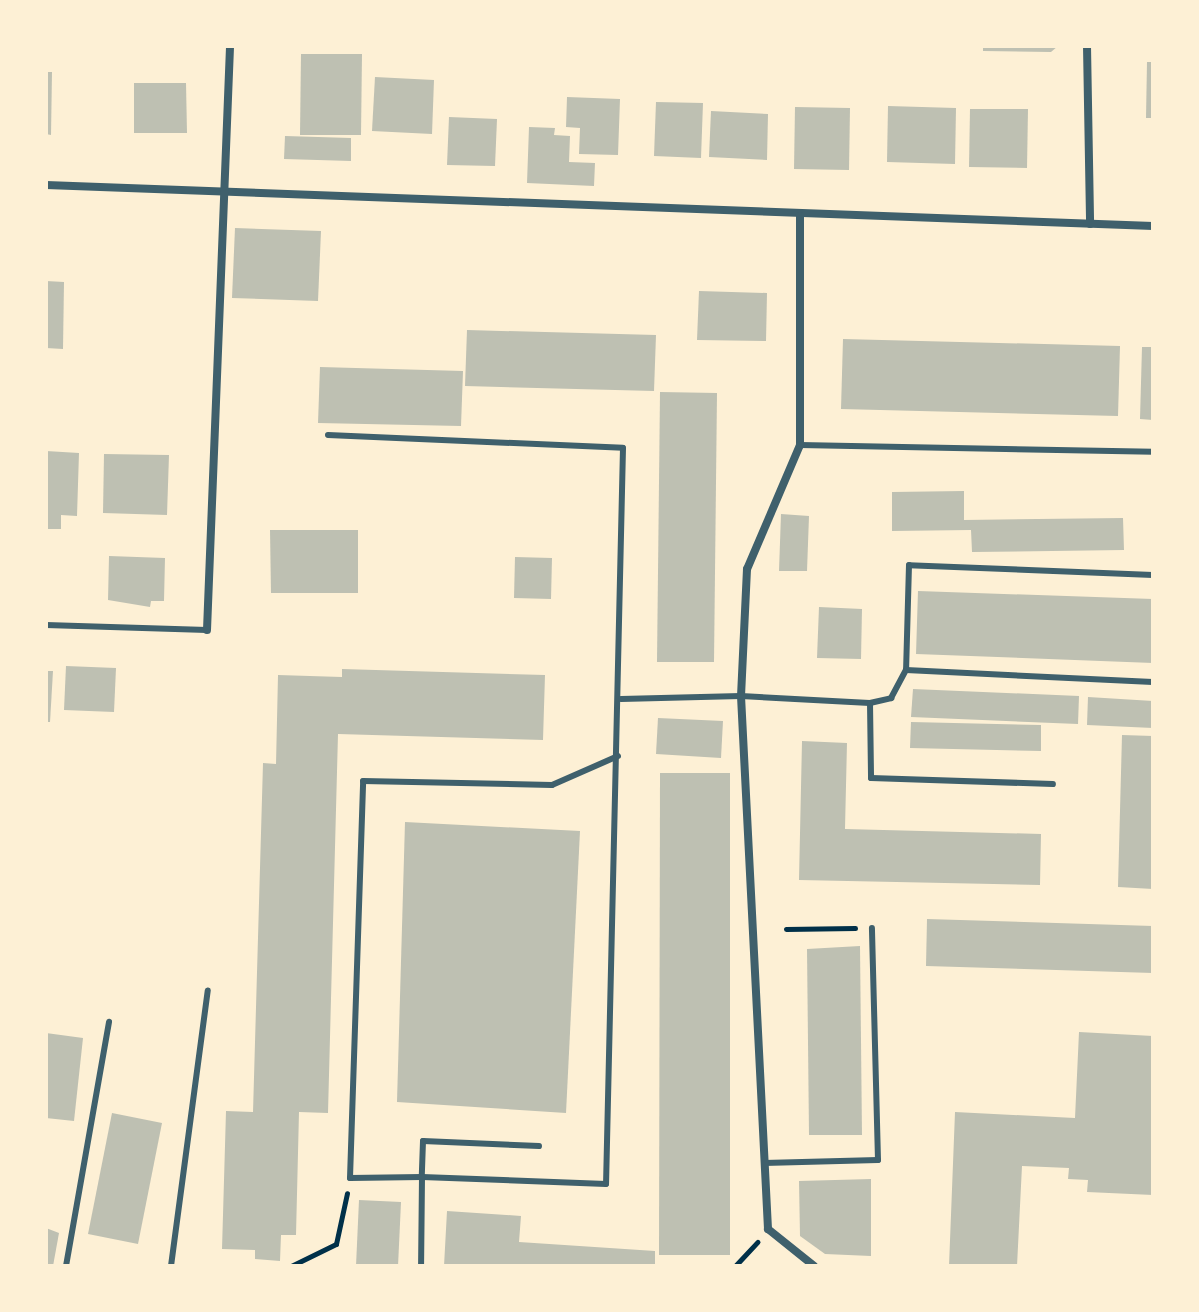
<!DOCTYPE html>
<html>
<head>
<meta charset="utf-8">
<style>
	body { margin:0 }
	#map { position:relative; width:1199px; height:1312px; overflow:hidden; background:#fdf0d5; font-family:"Golos Text",sans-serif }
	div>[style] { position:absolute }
	.building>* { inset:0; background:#bec0b2 }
	.path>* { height:5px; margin:-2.5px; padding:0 2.5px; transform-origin:2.5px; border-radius:2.5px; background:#003049 }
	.service>* { height:6px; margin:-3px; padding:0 3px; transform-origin:3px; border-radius:3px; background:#3f606c }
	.minor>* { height:8px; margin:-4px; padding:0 4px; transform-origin:4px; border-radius:4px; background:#3f606c }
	span { translate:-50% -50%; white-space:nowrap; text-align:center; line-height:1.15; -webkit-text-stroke:6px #fdf0d5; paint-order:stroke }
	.frame { position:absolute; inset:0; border:48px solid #fdf0d5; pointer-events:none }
</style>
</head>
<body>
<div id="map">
	<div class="building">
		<div style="clip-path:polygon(983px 46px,1058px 46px,1051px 52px,983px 51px)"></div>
		<div style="clip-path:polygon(301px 54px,362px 54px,361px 135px,300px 135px)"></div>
		<div style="clip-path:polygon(1147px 62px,1153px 62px,1153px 118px,1146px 118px)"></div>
		<div style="clip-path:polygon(46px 72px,52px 72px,51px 135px,46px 134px)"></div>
		<div style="clip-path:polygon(375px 77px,434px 80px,432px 134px,372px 131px)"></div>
		<div style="clip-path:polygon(134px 83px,186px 83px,187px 133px,134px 133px)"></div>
		<div style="clip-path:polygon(567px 97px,620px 99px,618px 155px,579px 154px,580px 128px,566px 127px)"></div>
		<div style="clip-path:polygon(656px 102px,703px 103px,701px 158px,654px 156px)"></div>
		<div style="clip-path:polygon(888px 106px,956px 108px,955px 164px,887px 162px)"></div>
		<div style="clip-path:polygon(795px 107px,850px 108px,849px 170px,794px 169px)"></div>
		<div style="clip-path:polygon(970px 109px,1028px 109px,1027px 168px,969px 167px)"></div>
		<div style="clip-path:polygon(711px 111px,768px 114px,767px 160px,709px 157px)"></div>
		<div style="clip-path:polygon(449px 117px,497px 119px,495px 166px,447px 165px)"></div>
		<div style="clip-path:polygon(529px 127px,555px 128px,554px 135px,570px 136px,569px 162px,595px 163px,594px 186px,527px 183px)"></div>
		<div style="clip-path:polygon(285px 136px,351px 138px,351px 161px,284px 159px)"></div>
		<div style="clip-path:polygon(235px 228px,321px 231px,318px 301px,232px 298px)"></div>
		<div style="clip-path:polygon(46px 281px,64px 282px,63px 349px,46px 348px)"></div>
		<div style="clip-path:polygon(699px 291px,767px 293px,766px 341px,697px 340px)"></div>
		<div style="clip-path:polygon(467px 330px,656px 335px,654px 391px,465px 386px)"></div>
		<div style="clip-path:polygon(843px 339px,1120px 346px,1118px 416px,841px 409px)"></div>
		<div style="clip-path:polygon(1142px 347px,1153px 347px,1153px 420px,1140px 419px)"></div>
		<div style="clip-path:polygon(320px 367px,463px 371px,461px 426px,318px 423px)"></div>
		<div style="clip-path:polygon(660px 392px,717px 393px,714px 662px,657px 662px)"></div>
		<div style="clip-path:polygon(46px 451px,79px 453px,77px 516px,61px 515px,61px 529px,46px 529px)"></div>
		<div style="clip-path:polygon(104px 454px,169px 455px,167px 515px,103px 513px)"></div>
		<div style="clip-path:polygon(964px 491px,964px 520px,1123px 518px,1124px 550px,972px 552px,971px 530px,892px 531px,892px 492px)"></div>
		<div style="clip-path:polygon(781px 514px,809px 516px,807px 571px,779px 571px)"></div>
		<div style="clip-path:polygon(270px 530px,358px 530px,358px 593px,271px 593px)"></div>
		<div style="clip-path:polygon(109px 556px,165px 558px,164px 601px,151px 601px,150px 607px,108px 600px)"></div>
		<div style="clip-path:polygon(515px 557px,552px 558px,551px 599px,514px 598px)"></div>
		<div style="clip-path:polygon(918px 591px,1153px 599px,1153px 663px,916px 654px)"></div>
		<div style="clip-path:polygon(819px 607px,862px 609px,861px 659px,817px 658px)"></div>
		<div style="clip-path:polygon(66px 666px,116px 668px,114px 712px,64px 710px)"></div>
		<div style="clip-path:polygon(342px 669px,545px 675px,543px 740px,338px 734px,328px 1113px,299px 1112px,296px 1235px,281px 1235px,280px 1261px,255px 1259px,255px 1250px,222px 1249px,226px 1111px,253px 1112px,263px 763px,276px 764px,278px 675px,342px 677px)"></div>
		<div style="clip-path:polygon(46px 671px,53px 671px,50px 722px,46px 722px)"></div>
		<div style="clip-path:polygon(913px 689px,1079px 696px,1078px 724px,911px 717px)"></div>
		<div style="clip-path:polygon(1088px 697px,1153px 701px,1153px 728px,1087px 725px)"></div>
		<div style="clip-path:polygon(658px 718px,723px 721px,721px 758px,656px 754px)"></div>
		<div style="clip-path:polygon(911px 722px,1041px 725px,1041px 751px,910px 748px)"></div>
		<div style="clip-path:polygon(1122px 735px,1153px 736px,1153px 889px,1118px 887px)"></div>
		<div style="clip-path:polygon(802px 741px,847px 743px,845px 829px,1041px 834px,1040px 885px,799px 880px)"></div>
		<div style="clip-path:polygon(660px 773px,730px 773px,730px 1255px,659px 1255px)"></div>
		<div style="clip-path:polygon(405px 822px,580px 831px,566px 1113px,397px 1102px)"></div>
		<div style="clip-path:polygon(927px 919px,1153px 926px,1153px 973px,926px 966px)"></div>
		<div style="clip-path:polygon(860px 946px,862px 1135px,809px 1135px,807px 949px)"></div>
		<div style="clip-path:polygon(1079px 1032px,1153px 1036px,1153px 1195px,1087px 1192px,1088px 1180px,1068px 1179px,1069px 1168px,1022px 1166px,1017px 1266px,949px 1266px,955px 1112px,1075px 1118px)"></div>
		<div style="clip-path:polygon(46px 1033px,83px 1038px,74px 1121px,46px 1118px)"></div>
		<div style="clip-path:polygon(112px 1113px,162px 1123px,138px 1244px,88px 1234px)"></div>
		<div style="clip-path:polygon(871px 1179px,871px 1256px,825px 1254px,800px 1236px,799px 1181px)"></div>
		<div style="clip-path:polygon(359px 1200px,401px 1202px,398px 1266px,356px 1266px)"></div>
		<div style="clip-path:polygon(447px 1211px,521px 1216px,519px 1242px,655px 1251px,655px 1266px,444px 1266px)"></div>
		<div style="clip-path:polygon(46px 1228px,59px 1233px,53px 1266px,46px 1266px)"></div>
	</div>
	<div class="path">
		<div style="left:786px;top:929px;width:69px;rotate:-0.8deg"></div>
		<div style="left:291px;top:1266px;width:50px;rotate:-26.1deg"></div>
		<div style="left:336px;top:1244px;width:52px;rotate:-77.8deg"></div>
		<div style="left:735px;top:1266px;width:33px;rotate:-47deg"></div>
	</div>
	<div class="service">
		<div style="left:328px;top:435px;width:295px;rotate:2.5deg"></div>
		<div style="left:623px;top:448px;width:736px;rotate:91.32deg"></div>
		<div style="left:606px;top:1184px;width:184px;rotate:-177.8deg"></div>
		<div style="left:422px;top:1177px;width:89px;rotate:90.6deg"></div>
		<div style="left:800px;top:445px;width:353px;rotate:1.1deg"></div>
		<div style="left:1153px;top:575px;width:244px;rotate:-177.7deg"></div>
		<div style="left:909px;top:565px;width:105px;rotate:91.6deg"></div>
		<div style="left:906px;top:670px;width:247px;rotate:2.8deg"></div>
		<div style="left:46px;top:625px;width:161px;rotate:1.8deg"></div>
		<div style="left:621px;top:699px;width:120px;rotate:-1.4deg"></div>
		<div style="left:741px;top:696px;width:129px;rotate:3.1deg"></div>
		<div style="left:870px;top:703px;width:75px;rotate:89.2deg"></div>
		<div style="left:871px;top:778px;width:182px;rotate:1.9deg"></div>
		<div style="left:870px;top:703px;width:22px;rotate:-13deg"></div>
		<div style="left:891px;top:698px;width:32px;rotate:-62deg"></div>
		<div style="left:539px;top:1146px;width:116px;rotate:-177.5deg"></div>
		<div style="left:423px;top:1141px;width:36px;rotate:92deg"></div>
		<div style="left:422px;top:1177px;width:72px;rotate:179.2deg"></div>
		<div style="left:350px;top:1178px;width:397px;rotate:-88.1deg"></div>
		<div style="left:363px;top:781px;width:189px;rotate:1.2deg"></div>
		<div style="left:552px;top:785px;width:72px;rotate:-23.7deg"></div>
		<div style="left:764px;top:1163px;width:114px;rotate:-1.5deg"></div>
		<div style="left:878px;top:1160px;width:232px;rotate:-91.5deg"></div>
		<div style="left:66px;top:1266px;width:248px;rotate:-80deg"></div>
		<div style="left:171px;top:1266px;width:278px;rotate:-82.4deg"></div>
	</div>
	<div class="minor">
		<div style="left:1087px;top:46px;width:178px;rotate:89deg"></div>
		<div style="left:46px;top:185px;width:1108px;rotate:2.12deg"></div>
		<div style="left:800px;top:216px;width:229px;rotate:90deg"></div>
		<div style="left:800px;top:445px;width:135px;rotate:113.1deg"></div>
		<div style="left:747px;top:569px;width:127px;rotate:92.7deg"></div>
		<div style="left:741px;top:696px;width:534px;rotate:87.1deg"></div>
		<div style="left:768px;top:1229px;width:59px;rotate:38.8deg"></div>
		<div style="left:207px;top:630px;width:584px;rotate:-87.74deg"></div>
	</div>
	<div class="frame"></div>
</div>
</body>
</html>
